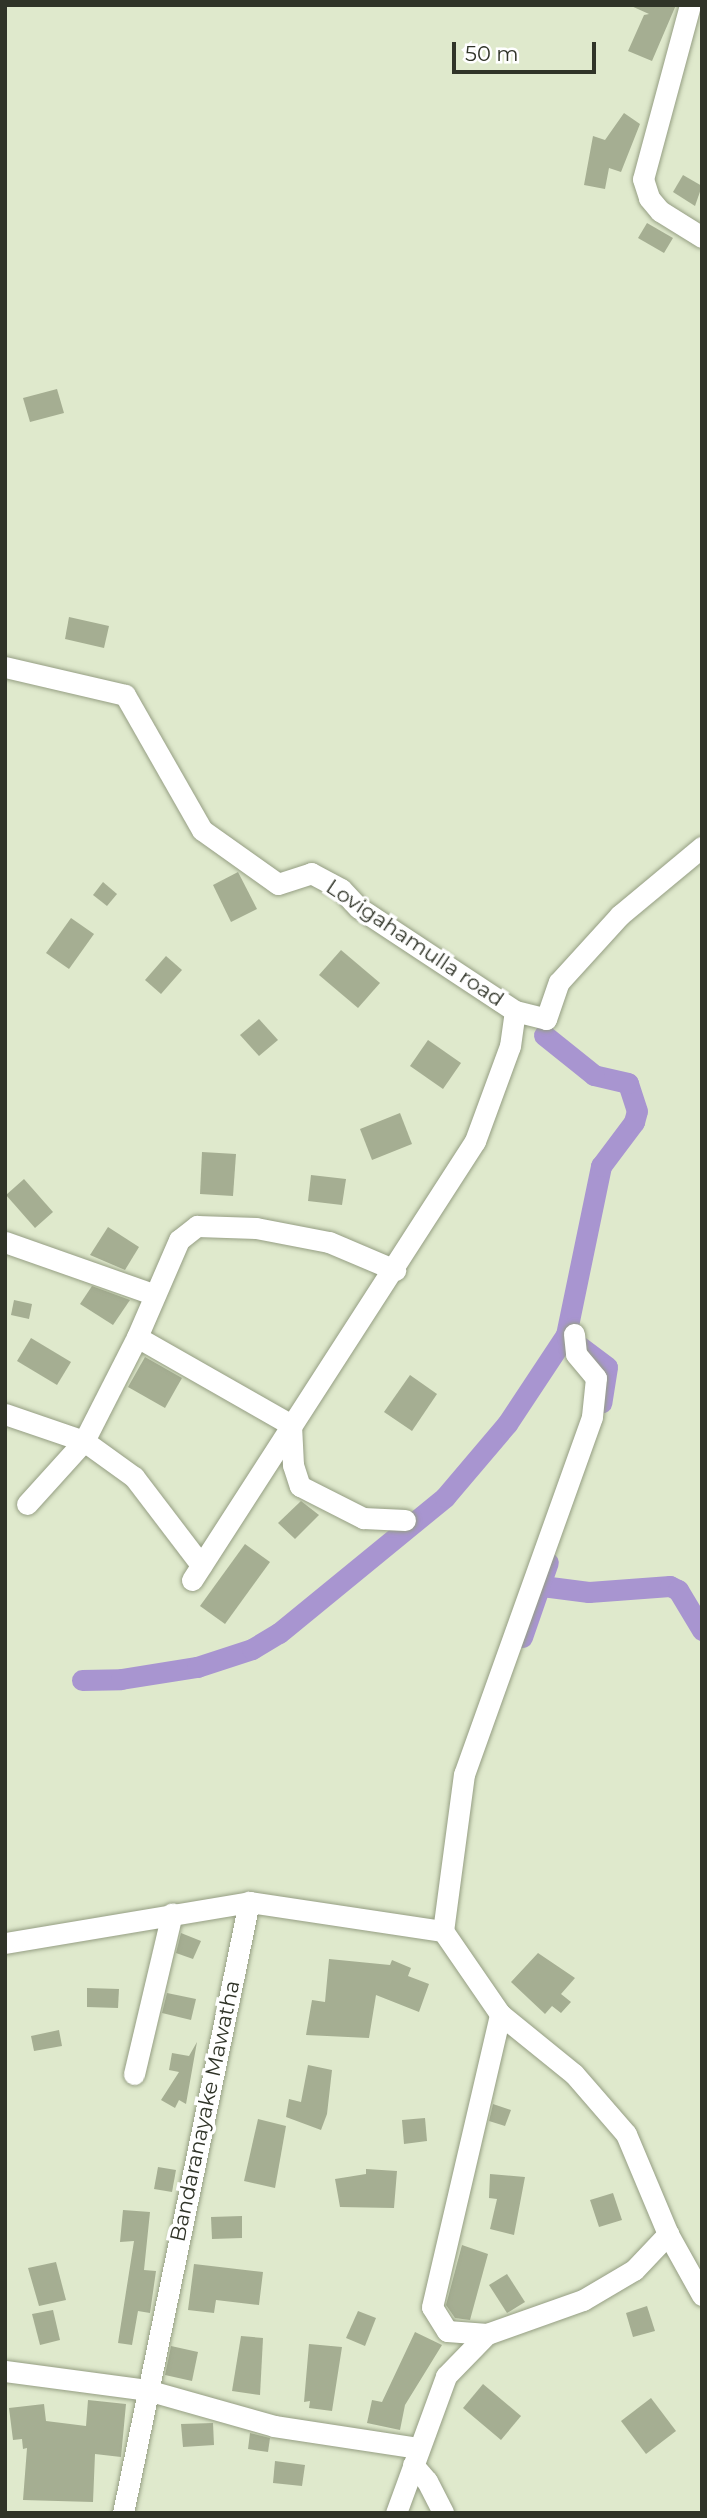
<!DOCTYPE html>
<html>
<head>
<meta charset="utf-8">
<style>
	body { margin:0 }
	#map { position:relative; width:707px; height:2518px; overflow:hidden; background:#dfe9cc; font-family:Montserrat,sans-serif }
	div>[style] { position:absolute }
	.canal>* { height:21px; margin:-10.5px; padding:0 10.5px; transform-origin:10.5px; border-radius:10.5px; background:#a895d0 }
	.building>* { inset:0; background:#a5ae92 }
	.roads { filter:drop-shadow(0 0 2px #959e83) drop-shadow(0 0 2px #959e83) }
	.street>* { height:21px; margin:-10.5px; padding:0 10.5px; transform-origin:10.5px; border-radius:10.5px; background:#fff }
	span { translate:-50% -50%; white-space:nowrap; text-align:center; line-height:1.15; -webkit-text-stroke:7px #fff; paint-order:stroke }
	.street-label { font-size:21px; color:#303428 }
	.frame { position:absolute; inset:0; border:7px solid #303428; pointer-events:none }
	.scale { position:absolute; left:452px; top:42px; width:144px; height:32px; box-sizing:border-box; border:4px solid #303428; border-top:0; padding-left:9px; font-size:21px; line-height:24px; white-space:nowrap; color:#303428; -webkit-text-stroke:5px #fff; paint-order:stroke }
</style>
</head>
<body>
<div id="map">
	<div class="canal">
		<div style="left:570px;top:1339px;width:46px;rotate:37.1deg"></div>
		<div style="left:607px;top:1367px;width:36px;rotate:99deg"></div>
		<div style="left:542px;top:1586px;width:47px;rotate:7.3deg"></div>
		<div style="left:589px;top:1592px;width:81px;rotate:-4.2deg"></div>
		<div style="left:670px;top:1586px;width:9px;rotate:27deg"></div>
		<div style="left:678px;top:1590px;width:47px;rotate:59deg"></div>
		<div style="left:522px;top:1637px;width:79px;rotate:-70.9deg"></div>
		<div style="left:82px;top:1680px;width:39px;rotate:-1deg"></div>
		<div style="left:121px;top:1679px;width:77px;rotate:-9deg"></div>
		<div style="left:197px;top:1667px;width:58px;rotate:-18.1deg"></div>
		<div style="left:252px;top:1649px;width:31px;rotate:-31deg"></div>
		<div style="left:279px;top:1633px;width:215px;rotate:-39.3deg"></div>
		<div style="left:445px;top:1497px;width:96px;rotate:-49.7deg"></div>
		<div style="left:507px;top:1424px;width:107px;rotate:-56.5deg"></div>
		<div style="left:566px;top:1335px;width:173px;rotate:-78.3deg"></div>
		<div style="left:601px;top:1166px;width:55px;rotate:-53.1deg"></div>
		<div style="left:634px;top:1122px;width:11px;rotate:-75deg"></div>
		<div style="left:637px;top:1111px;width:29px;rotate:-108deg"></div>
		<div style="left:628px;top:1083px;width:35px;rotate:-167deg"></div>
		<div style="left:594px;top:1075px;width:64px;rotate:-141.3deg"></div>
	</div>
	<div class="building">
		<div style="clip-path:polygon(629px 5px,676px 5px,652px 61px,628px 51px,644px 15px,649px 14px)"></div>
		<div style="clip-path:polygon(624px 113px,640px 124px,621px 172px,609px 168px,605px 189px,584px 185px,593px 136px,605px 140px)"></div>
		<div style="clip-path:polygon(683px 175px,702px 186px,695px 206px,673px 192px)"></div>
		<div style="clip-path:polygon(647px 223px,673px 238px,664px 253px,638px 238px)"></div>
		<div style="clip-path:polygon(57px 389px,64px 413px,30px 422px,23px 398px)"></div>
		<div style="clip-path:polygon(69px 617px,109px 626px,104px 648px,65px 639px)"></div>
		<div style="clip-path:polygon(238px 872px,257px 909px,231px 922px,213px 885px)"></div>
		<div style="clip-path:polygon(103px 882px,117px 894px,107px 906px,93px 895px)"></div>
		<div style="clip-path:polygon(71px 918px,94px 934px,69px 969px,46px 953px)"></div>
		<div style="clip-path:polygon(341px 950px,380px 983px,358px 1008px,319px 975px)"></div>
		<div style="clip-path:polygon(166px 956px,182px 970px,161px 994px,145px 980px)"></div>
		<div style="clip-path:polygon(259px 1019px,278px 1040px,259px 1056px,240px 1035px)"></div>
		<div style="clip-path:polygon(428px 1040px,461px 1063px,443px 1089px,410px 1066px)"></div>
		<div style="clip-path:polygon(400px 1113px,412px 1144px,372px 1160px,360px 1129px)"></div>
		<div style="clip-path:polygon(202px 1152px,236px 1154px,233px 1196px,200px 1194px)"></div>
		<div style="clip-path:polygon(311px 1175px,346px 1179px,342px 1205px,308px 1201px)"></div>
		<div style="clip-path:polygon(24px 1179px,53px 1212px,35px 1228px,6px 1195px)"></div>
		<div style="clip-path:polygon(108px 1227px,139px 1247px,125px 1270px,90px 1255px)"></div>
		<div style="clip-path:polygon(92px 1286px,130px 1300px,113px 1325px,80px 1304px)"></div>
		<div style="clip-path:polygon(14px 1300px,32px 1304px,29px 1319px,11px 1315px)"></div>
		<div style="clip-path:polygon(31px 1338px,71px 1362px,57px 1385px,17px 1361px)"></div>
		<div style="clip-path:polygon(145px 1357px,182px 1378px,165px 1408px,128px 1387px)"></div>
		<div style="clip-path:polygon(410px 1375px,437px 1394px,412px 1431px,384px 1412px)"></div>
		<div style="clip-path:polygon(301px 1501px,319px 1515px,295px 1539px,278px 1523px)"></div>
		<div style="clip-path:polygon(245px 1544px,270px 1562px,225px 1624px,200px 1606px)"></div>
		<div style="clip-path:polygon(181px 1933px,201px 1941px,193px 1959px,176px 1953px)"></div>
		<div style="clip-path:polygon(538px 1953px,575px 1978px,561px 1994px,571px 2002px,561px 2013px,552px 2006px,545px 2014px,511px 1982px)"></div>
		<div style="clip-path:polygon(329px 1959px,390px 1965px,392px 1960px,411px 1968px,408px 1976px,429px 1984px,419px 2012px,376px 1995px,369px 2038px,306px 2035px,312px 2000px,325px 2002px)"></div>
		<div style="clip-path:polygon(87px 1988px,119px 1989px,118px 2008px,87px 2007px)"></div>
		<div style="clip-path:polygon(167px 1993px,196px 1999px,191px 2020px,162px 2013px)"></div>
		<div style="clip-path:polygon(59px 2030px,62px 2046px,34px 2051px,31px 2036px)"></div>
		<div style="clip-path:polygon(197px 2042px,186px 2104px,179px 2100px,175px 2108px,161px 2100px,179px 2072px,169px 2070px,172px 2053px,189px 2056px)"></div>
		<div style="clip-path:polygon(308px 2065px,332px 2070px,327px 2114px,321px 2130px,286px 2117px,289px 2099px,301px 2102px)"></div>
		<div style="clip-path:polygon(493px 2104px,511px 2110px,505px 2126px,489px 2121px)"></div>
		<div style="clip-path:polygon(425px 2118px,427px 2141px,404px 2144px,402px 2120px)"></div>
		<div style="clip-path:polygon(258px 2119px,286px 2126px,275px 2188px,244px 2181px)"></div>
		<div style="clip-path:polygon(158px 2167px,176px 2170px,172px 2192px,154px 2189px)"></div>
		<div style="clip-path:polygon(366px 2169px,397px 2171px,394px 2208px,340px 2207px,335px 2179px,366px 2174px)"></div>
		<div style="clip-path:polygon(490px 2174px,525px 2177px,514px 2235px,490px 2229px,497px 2199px,489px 2198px)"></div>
		<div style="clip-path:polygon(613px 2193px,622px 2220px,599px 2227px,590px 2200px)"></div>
		<div style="clip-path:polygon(123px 2210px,150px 2212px,144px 2270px,156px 2271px,150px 2313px,138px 2311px,132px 2345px,118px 2343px,134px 2241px,120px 2242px)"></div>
		<div style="clip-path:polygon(242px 2216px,242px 2238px,212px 2239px,211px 2217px)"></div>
		<div style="clip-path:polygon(462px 2245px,488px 2254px,470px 2320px,455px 2318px,446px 2305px)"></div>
		<div style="clip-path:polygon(56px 2262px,66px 2300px,39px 2306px,28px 2268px)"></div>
		<div style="clip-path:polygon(194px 2264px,263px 2272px,259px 2305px,216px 2300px,214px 2313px,188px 2310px)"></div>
		<div style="clip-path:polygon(507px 2274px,525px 2302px,507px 2313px,489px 2285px)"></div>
		<div style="clip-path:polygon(647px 2306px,655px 2331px,633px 2337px,626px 2313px)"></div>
		<div style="clip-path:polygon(53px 2310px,60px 2340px,40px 2345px,32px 2314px)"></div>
		<div style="clip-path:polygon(358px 2311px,376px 2318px,365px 2346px,346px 2338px)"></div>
		<div style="clip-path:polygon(415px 2332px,442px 2345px,405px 2405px,400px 2430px,367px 2423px,372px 2400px,382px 2402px)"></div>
		<div style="clip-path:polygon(241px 2336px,263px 2338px,260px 2395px,232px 2391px)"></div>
		<div style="clip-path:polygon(309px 2344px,342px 2347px,332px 2411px,309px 2408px,310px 2401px,304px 2402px)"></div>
		<div style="clip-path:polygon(171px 2346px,198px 2352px,192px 2381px,165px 2375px)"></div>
		<div style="clip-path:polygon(483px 2384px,521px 2416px,501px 2440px,463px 2408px)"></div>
		<div style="clip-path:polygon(651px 2398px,676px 2431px,646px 2454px,621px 2421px)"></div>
		<div style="clip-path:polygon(88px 2400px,126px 2404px,121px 2457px,95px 2454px,93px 2502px,23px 2500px,27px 2448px,23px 2449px,22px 2439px,13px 2440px,9px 2408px,44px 2404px,46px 2421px,86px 2426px)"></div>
		<div style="clip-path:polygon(213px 2423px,214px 2445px,183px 2447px,181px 2424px)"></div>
		<div style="clip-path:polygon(250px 2433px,270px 2438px,268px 2452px,248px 2449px)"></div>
		<div style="clip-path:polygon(275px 2461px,305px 2465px,302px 2486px,273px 2483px)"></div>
	</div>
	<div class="roads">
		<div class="street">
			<div style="left:690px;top:5px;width:180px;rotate:105.1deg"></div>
			<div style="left:643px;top:179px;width:20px;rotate:72deg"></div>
			<div style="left:649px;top:198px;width:17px;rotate:50deg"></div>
			<div style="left:660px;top:211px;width:49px;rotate:31.8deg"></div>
			<div style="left:5px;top:667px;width:123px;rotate:13.1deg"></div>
			<div style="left:125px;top:695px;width:155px;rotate:60.3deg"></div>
			<div style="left:202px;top:830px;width:93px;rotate:35.4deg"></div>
			<div style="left:278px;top:884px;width:35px;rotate:-18deg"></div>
			<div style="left:311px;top:873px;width:34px;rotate:28deg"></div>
			<div style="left:341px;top:889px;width:26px;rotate:47deg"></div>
			<div style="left:359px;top:908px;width:187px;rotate:33.4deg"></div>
			<div style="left:515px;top:1011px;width:32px;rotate:14deg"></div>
			<div style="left:546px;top:1019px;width:39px;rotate:-71deg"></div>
			<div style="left:559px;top:982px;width:91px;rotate:-47.7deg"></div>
			<div style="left:620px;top:915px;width:107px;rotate:-39.7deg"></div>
			<div style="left:5px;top:1242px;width:157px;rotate:19.4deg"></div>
			<div style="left:574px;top:1334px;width:20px;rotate:84deg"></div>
			<div style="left:576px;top:1354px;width:31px;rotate:50deg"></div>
			<div style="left:596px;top:1378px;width:39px;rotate:96deg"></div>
			<div style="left:592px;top:1417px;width:379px;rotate:109.7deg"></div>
			<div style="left:464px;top:1774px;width:158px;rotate:97.6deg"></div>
			<div style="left:443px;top:1931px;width:101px;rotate:55.5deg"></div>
			<div style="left:500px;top:2014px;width:95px;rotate:39deg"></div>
			<div style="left:574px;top:2074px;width:79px;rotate:49.1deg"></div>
			<div style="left:626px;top:2134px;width:108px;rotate:67.2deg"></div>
			<div style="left:668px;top:2234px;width:70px;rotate:60.9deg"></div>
			<div style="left:137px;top:1337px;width:177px;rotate:29.7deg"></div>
			<div style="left:291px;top:1425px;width:40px;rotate:87.1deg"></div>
			<div style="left:293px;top:1465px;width:22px;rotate:72deg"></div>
			<div style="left:300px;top:1486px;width:71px;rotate:26.9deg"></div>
			<div style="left:363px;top:1518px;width:42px;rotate:2.7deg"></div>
			<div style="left:5px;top:1414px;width:83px;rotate:18.9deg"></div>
			<div style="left:84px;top:1441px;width:62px;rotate:35.8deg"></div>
			<div style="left:134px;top:1477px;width:111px;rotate:52.7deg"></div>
			<div style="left:27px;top:1504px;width:85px;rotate:-47.9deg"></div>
			<div style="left:84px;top:1441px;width:117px;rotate:-63deg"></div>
			<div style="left:137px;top:1337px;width:106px;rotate:-66.6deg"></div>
			<div style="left:179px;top:1240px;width:23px;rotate:-38deg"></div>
			<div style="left:197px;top:1226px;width:59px;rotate:1.9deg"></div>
			<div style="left:256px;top:1228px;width:74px;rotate:10.9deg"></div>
			<div style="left:329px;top:1242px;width:72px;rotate:23deg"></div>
			<div style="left:192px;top:1580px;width:522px;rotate:-57.19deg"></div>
			<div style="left:475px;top:1141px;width:101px;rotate:-69.8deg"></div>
			<div style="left:510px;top:1046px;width:35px;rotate:-82deg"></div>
			<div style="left:5px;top:1943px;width:247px;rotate:-9.5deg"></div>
			<div style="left:134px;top:2074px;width:165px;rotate:-76.7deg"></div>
			<div style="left:487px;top:2334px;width:40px;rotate:-175.7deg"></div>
			<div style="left:447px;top:2331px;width:28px;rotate:-122deg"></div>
			<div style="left:432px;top:2307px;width:301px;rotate:-76.9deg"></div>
			<div style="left:5px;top:2371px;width:143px;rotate:7.6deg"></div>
			<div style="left:147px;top:2390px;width:132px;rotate:15.8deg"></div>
			<div style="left:274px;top:2426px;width:145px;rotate:8.7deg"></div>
			<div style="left:413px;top:2465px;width:21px;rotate:49deg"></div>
			<div style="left:427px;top:2481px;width:36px;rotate:63deg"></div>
			<div style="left:123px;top:2513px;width:624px;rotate:-78.35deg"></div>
			<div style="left:249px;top:1902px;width:196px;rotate:8.5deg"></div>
			<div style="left:396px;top:2513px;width:146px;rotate:-69.9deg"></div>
			<div style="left:446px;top:2376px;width:59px;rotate:-45.7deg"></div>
			<div style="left:487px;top:2334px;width:102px;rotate:-19.5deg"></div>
			<div style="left:583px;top:2300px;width:59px;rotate:-30.5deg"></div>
			<div style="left:634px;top:2270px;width:50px;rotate:-46.6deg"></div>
		</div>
	</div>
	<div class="street-label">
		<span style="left:415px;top:943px;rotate:34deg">Lovigahamulla road</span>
		<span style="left:205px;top:2111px;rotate:-78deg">Bandaranayake Mawatha</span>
	</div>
	<div class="frame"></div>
	<div class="scale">50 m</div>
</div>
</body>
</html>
